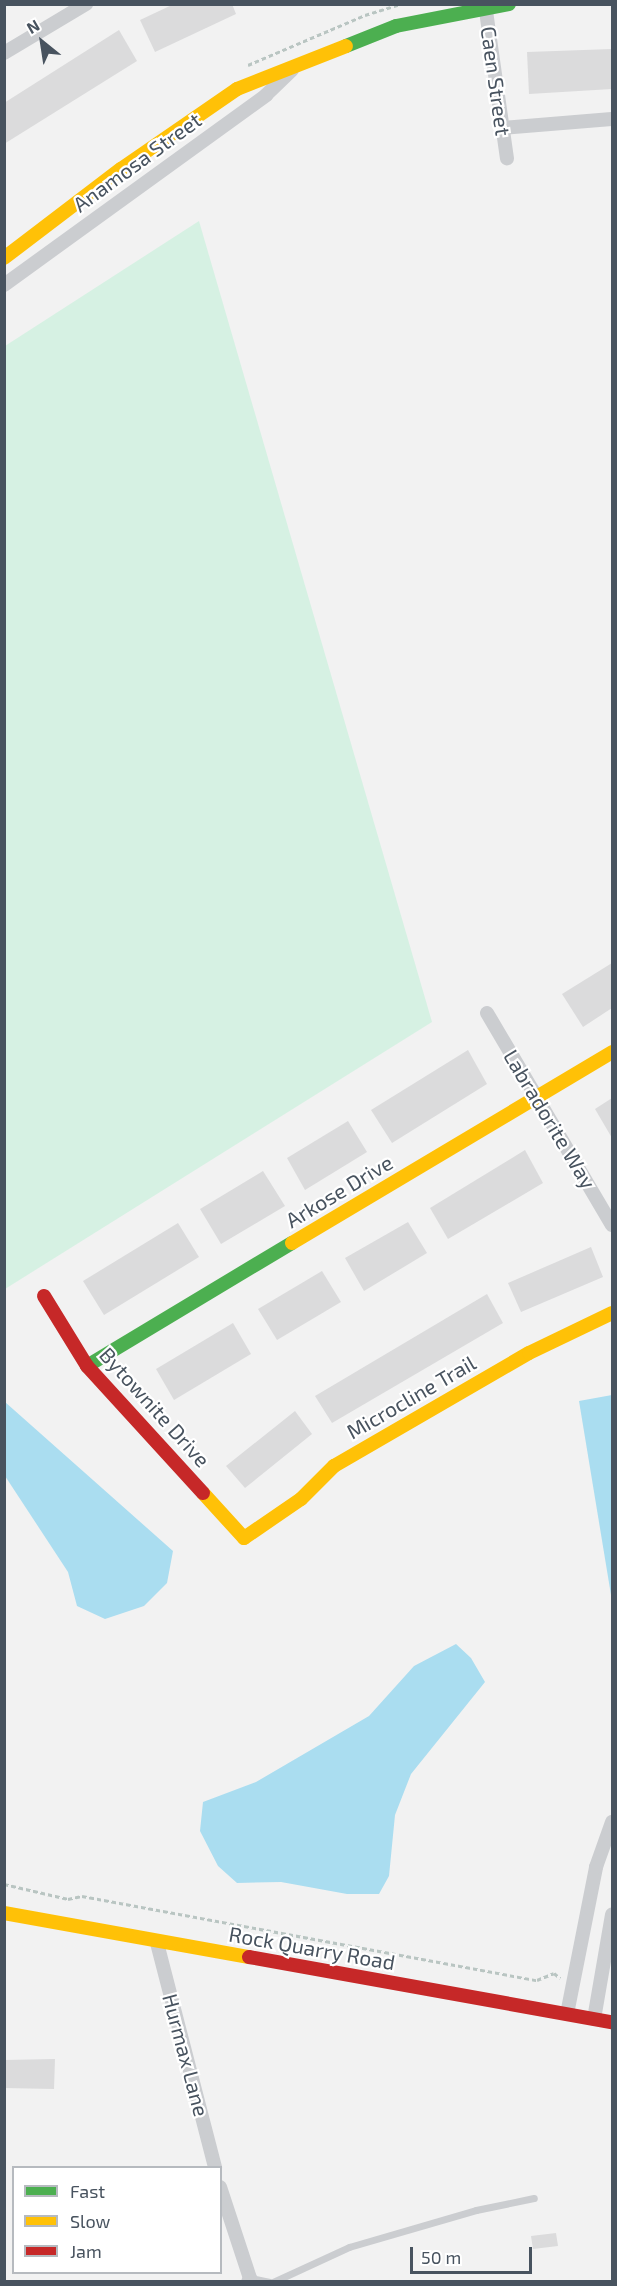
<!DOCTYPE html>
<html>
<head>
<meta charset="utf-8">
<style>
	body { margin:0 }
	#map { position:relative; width:617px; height:2286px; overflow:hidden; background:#f2f2f2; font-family:"Exo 2",sans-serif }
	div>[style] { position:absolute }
	.green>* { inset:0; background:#d6f1e3 }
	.water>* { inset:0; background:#aaddf0 }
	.building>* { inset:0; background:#dbdbdc }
	.path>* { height:3px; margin-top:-1.5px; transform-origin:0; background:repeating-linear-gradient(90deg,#b9c5c2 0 4.5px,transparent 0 7.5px) }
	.lane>* { height:7px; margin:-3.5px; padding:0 3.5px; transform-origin:3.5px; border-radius:3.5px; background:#cbcdd0 }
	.street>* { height:14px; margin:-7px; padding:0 7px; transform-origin:7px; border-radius:7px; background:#cbcdd0 }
	.fast>* { height:14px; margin:-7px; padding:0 7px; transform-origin:7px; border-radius:7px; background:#4caf50 }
	.slow>* { height:14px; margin:-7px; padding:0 7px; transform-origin:7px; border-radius:7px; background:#ffc107 }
	.jam>* { height:14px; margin:-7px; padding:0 7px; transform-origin:7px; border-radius:7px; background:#c62828 }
	span { translate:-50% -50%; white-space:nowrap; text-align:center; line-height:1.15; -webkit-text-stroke:4.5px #fff; paint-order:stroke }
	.street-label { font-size:21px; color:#48535f }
	.frame { position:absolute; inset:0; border:6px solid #48535f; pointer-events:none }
	.legend { position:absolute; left:12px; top:2166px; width:210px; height:108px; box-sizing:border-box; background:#fff; border:2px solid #b6babf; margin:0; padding:8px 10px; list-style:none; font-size:18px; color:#48535f }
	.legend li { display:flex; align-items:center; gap:12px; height:30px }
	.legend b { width:30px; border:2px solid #b6babf }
	.north { position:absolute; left:12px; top:12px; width:60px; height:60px; -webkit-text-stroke:4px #fff; paint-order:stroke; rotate:330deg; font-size:16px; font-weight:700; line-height:24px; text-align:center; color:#48535f }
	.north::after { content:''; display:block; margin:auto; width:21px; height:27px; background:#48535f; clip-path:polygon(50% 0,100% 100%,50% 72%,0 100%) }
	.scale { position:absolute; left:410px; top:2247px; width:122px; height:27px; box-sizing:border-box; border:3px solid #48535f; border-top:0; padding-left:8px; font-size:18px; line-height:21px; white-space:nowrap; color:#48535f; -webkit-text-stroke:4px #fff; paint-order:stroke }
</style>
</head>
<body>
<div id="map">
	<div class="green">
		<div style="clip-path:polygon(199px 221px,432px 1022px,5px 1289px,5px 346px)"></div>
	</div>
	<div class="water">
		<div style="clip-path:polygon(612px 1395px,612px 1601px,579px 1401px)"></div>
		<div style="clip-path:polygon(5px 1402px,173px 1551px,167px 1583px,144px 1606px,105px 1619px,77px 1606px,68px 1572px,5px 1476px)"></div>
		<div style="clip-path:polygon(456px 1644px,471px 1658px,485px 1682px,411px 1774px,395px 1815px,389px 1876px,379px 1894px,347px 1894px,281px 1882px,237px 1883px,218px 1866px,200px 1831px,203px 1802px,256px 1782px,369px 1716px,414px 1666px)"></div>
	</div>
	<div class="building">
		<div style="clip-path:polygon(174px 4px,232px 4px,236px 14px,155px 52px,140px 20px)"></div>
		<div style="clip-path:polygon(119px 30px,137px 61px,4px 144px,4px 103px)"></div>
		<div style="clip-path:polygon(612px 49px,612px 89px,529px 94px,527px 52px)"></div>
		<div style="clip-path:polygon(612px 963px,612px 1008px,583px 1027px,562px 994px)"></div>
		<div style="clip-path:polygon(468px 1050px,487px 1084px,392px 1143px,371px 1110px)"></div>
		<div style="clip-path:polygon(612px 1098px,612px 1138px,595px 1109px)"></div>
		<div style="clip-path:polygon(348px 1121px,367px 1152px,305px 1190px,287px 1158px)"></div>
		<div style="clip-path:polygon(525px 1150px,543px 1183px,448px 1239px,430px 1208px)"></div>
		<div style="clip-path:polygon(263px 1171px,285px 1206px,221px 1244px,200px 1209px)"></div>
		<div style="clip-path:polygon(408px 1222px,427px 1253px,364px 1291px,345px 1258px)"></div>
		<div style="clip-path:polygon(178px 1223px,199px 1257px,104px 1315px,83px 1281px)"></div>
		<div style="clip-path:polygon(591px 1247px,603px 1277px,521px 1312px,508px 1283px)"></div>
		<div style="clip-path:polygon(322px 1271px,341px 1302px,277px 1340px,258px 1309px)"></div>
		<div style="clip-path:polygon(487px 1294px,503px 1323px,332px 1423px,315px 1396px)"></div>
		<div style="clip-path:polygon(233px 1323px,251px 1354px,174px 1400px,156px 1369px)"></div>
		<div style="clip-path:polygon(295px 1411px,312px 1434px,245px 1488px,226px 1466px)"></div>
		<div style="clip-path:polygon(55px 2059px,54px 2089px,4px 2088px,4px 2060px)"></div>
		<div style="clip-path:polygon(556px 2233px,558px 2246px,533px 2249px,531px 2236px)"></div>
	</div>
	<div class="path">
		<div style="left:248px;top:65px;width:127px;rotate:-23.1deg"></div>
		<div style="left:365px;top:15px;width:37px;rotate:-17deg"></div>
		<div style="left:4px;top:1884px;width:66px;rotate:13.2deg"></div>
		<div style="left:68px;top:1899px;width:14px;rotate:-12deg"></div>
		<div style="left:82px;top:1896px;width:463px;rotate:10.5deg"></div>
		<div style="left:537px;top:1980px;width:18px;rotate:-22deg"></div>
		<div style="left:554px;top:1973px;width:8px;rotate:40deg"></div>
	</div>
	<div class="lane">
		<div style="left:250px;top:2278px;width:20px;rotate:11deg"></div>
		<div style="left:273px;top:2282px;width:84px;rotate:-24.7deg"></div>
		<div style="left:349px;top:2247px;width:132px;rotate:-16.2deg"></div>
		<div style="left:476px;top:2210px;width:59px;rotate:-11.7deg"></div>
	</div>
	<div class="street">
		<div style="left:485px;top:4px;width:156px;rotate:81.9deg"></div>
		<div style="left:4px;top:53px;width:96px;rotate:-30.9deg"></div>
		<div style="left:503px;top:128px;width:109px;rotate:-4.7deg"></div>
		<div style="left:4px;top:285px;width:324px;rotate:-35.9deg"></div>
		<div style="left:266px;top:95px;width:36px;rotate:-44deg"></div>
		<div style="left:487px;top:1013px;width:246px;rotate:59.5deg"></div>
		<div style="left:157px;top:1943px;width:232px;rotate:75.5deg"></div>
		<div style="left:567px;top:2014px;width:150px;rotate:-78.8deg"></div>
		<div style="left:596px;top:1867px;width:48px;rotate:-70.4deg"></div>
		<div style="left:594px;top:2019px;width:106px;rotate:-80.2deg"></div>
		<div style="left:220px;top:2187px;width:96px;rotate:71.8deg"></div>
		<div style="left:250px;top:2278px;width:4px;rotate:117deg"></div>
	</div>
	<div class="fast">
		<div style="left:346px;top:46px;width:54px;rotate:-21.8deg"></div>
		<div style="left:396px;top:26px;width:115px;rotate:-11deg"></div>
		<div style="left:87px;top:1366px;width:239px;rotate:-31deg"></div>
	</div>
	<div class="slow">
		<div style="left:4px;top:258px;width:147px;rotate:-37.3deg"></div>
		<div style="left:121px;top:169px;width:141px;rotate:-34.6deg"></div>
		<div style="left:237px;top:89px;width:117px;rotate:-21.5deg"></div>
		<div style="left:292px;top:1243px;width:373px;rotate:-30.8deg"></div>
		<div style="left:203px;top:1493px;width:61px;rotate:47.7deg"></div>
		<div style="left:244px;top:1538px;width:69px;rotate:-34.4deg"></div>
		<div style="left:301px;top:1499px;width:47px;rotate:-45deg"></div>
		<div style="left:334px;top:1466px;width:225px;rotate:-30.1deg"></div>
		<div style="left:529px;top:1353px;width:92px;rotate:-25.7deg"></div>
		<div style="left:4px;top:1913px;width:249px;rotate:10.2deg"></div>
	</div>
	<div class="jam">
		<div style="left:44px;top:1296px;width:82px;rotate:58.4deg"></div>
		<div style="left:87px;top:1366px;width:172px;rotate:47.6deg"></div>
		<div style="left:249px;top:1957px;width:369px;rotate:10.2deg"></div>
	</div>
	<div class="street-label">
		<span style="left:496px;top:81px;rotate:82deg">Caen Street</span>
		<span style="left:137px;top:162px;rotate:-36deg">Anamosa Street</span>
		<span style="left:550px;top:1119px;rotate:59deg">Labradorite Way</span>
		<span style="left:339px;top:1191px;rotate:-31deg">Arkose Drive</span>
		<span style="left:411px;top:1397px;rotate:-30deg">Microcline Trail</span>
		<span style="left:155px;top:1407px;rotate:48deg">Bytownite Drive</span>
		<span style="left:312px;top:1948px;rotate:10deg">Rock Quarry Road</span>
		<span style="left:186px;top:2055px;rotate:75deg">Hurmax Lane</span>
	</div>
	<div class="frame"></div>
	<ul class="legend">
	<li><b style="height:8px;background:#4caf50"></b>Fast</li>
	<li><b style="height:8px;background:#ffc107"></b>Slow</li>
	<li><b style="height:8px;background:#c62828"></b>Jam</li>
	</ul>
	<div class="north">N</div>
	<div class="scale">50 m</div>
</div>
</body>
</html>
